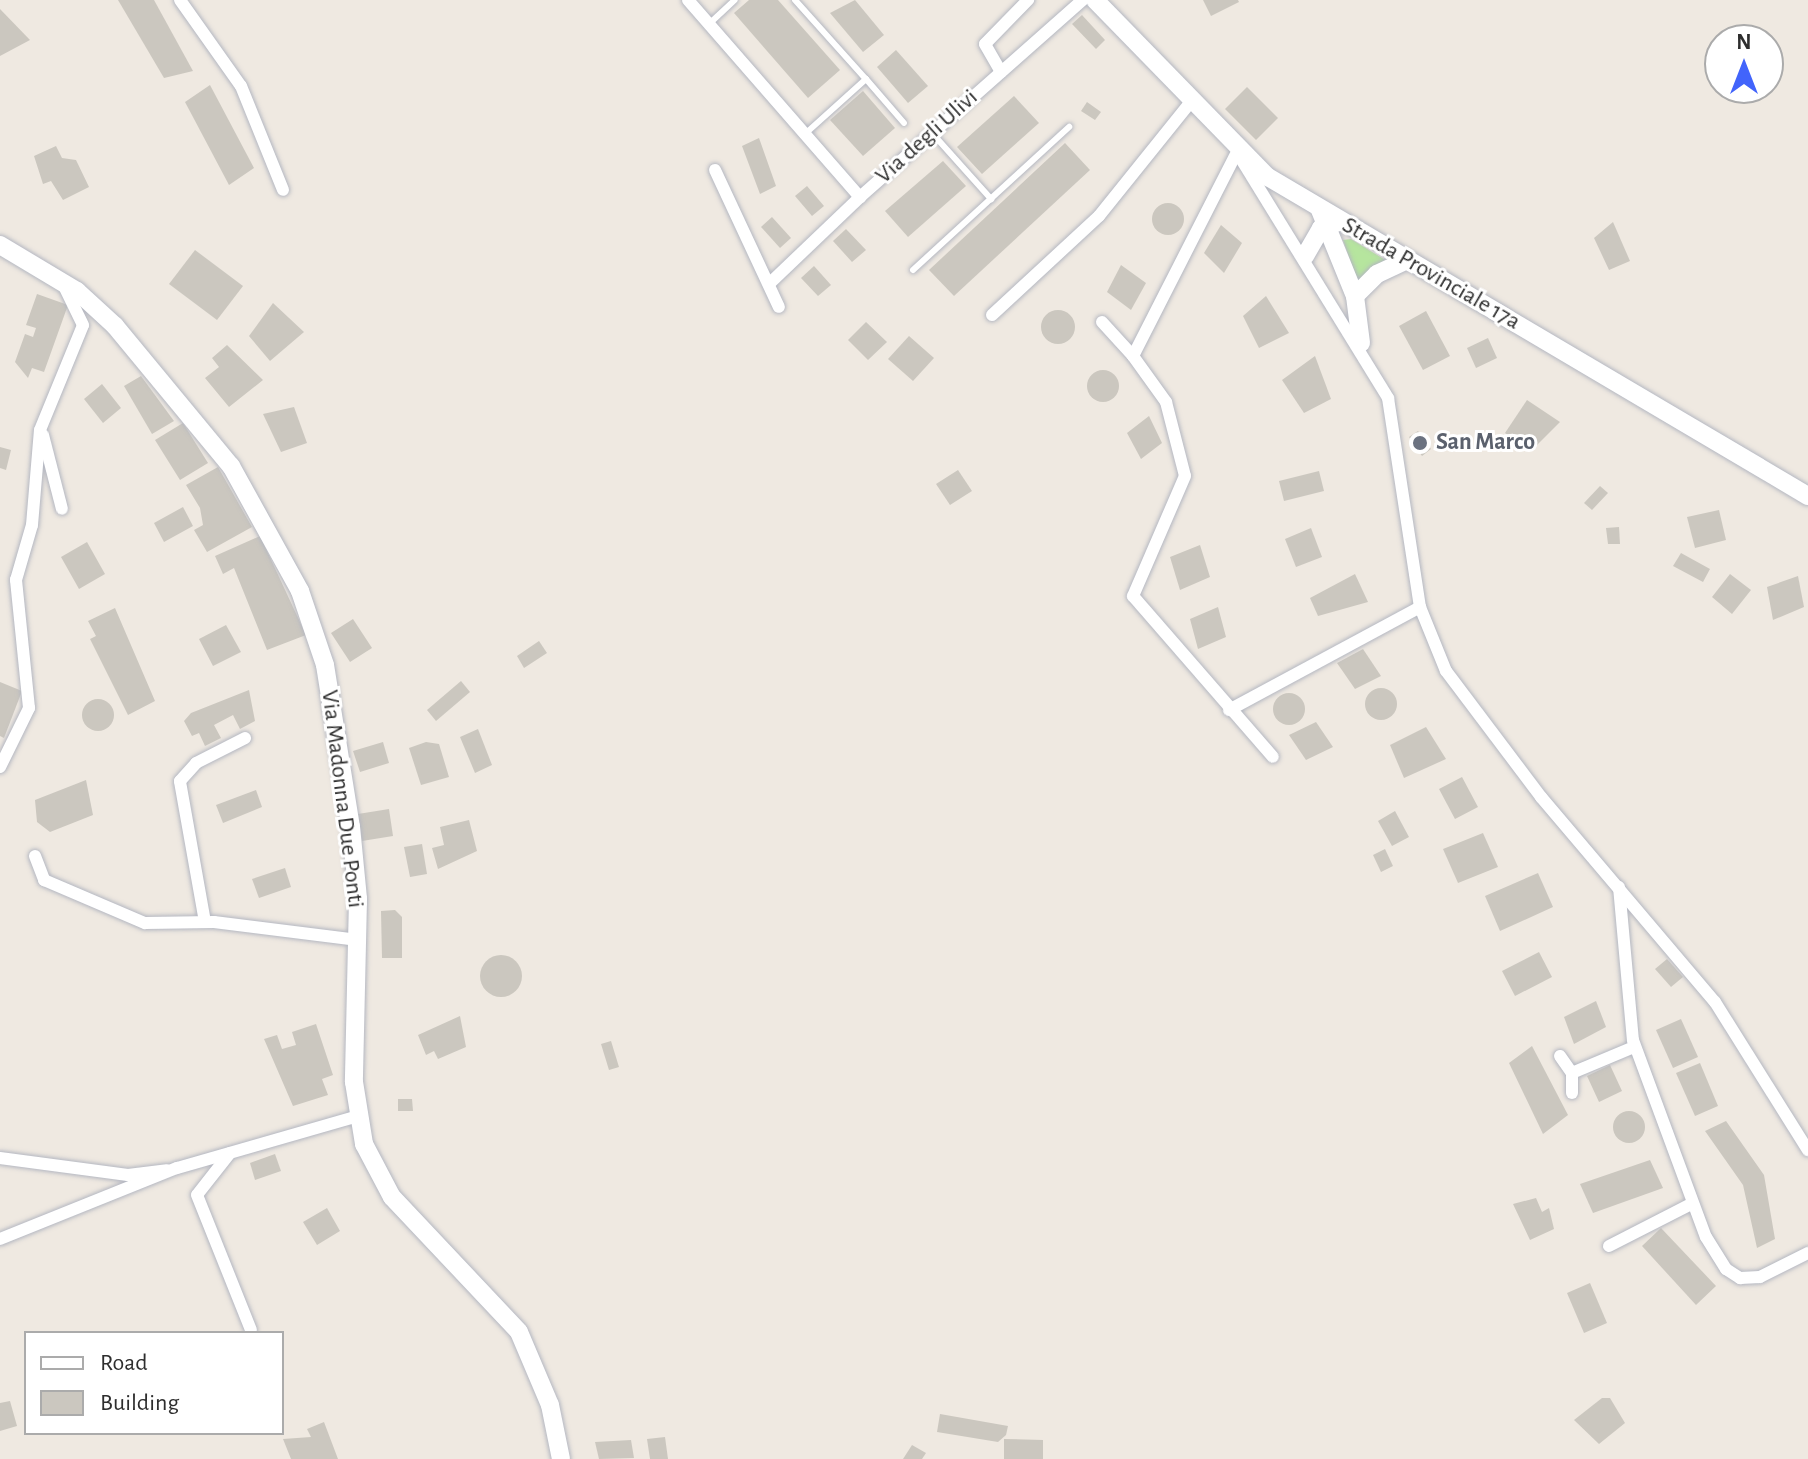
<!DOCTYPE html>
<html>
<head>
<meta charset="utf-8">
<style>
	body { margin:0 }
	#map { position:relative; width:1808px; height:1459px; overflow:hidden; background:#efe9e1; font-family:"Alegreya Sans",sans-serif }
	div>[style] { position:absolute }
	.green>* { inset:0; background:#b6e59e }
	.building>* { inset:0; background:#cbc7bf }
	.round { border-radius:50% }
	.roads { filter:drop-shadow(0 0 2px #b4b7c1) drop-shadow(0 0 2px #b4b7c1) }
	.service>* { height:6px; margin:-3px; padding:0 3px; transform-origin:3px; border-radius:3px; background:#fff }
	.minor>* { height:12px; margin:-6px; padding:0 6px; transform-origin:6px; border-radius:6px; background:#fff }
	.secondary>* { height:18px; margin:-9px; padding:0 9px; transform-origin:9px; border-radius:9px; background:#fff }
	.dots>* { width:22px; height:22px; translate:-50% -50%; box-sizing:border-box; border:4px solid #fff; border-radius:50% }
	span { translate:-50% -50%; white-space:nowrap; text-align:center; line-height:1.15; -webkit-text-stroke:6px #fff; paint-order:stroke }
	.street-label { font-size:24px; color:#2e2e2e }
	.worship-label { font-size:24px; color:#5b616d; font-weight:700 }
	.left { translate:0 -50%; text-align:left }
	.legend { position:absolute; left:24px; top:1331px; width:260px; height:104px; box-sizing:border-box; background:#fff; border:2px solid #ababab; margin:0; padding:10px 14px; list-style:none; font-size:24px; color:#2e2e2e }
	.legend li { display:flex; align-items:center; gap:16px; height:40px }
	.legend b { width:40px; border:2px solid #ababab }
	.north { position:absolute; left:1704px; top:24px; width:80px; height:80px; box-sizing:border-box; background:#fff; border:2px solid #ababab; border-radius:50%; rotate:0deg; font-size:22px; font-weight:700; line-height:32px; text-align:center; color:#2e2e2e }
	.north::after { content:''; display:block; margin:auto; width:28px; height:36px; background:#4264fb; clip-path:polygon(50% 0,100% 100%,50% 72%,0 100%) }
</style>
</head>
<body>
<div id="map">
	<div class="green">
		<div style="clip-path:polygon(1351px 239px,1387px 261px,1358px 283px,1343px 240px)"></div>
	</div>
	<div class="building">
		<div style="clip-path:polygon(118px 0,154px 0,193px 71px,164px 78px)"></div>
		<div style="clip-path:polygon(749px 0,778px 0,840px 70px,808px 98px,734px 13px)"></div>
		<div style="clip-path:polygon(855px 0,884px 35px,863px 52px,830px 13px)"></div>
		<div style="clip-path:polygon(1203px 0,1238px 0,1239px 2px,1211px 16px)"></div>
		<div style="clip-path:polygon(0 9px,30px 40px,0 56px)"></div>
		<div style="clip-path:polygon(1082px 15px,1105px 40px,1096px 49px,1072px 24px)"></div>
		<div style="clip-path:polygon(896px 50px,928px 86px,908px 103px,877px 67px)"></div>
		<div style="clip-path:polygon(210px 85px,254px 168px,229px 185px,185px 102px)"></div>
		<div style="clip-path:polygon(1247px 87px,1278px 118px,1256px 140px,1225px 109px)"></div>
		<div style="clip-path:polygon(863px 91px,895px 128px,863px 156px,830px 120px)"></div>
		<div style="clip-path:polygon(1014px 96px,1039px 123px,982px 174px,957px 147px)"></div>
		<div style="clip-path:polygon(1087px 102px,1101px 112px,1095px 120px,1081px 111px)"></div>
		<div style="clip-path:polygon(759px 138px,776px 186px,760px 194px,742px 146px)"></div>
		<div style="clip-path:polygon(1065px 143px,1090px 170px,954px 296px,929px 270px)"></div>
		<div style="clip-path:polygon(56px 146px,62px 158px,76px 160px,89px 187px,63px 200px,51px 181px,43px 184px,34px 156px)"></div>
		<div style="clip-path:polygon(943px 161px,966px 186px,908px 237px,885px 211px)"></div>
		<div style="clip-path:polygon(807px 186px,824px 206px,812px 216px,795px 196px)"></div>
		<div class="round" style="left:1152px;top:203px;width:32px;height:32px"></div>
		<div style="clip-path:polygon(772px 217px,791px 238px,780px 248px,761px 227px)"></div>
		<div style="clip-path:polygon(1613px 222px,1630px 261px,1609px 270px,1594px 238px)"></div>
		<div style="clip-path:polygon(1221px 225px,1242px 243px,1224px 273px,1204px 253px)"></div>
		<div style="clip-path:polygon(846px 229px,866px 250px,852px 262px,833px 241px)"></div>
		<div style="clip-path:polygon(195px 250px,243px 286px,217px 320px,169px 284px)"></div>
		<div style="clip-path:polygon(1121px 265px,1146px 283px,1131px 310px,1107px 292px)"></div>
		<div style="clip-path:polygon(814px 266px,831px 285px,818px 296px,801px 278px)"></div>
		<div style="clip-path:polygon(37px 294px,68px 305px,44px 372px,32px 368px,28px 378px,15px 362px,25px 334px,33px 337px,36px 328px,26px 325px)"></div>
		<div style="clip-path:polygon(1266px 296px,1289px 333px,1259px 348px,1243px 316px)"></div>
		<div style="clip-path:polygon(273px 303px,304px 332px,270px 361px,249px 336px)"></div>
		<div class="round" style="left:1041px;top:310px;width:34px;height:34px"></div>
		<div style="clip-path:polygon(1426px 311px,1450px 356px,1423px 370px,1399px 326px)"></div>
		<div style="clip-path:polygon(866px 322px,887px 342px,868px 360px,848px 340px)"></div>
		<div style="clip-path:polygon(909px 336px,934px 358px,913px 381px,888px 359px)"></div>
		<div style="clip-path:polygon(1488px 338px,1497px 358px,1476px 368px,1467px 348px)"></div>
		<div style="clip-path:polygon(227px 345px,263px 380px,229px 407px,205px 378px,219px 367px,212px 358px)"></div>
		<div style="clip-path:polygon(1315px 356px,1331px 399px,1304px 413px,1282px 380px)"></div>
		<div class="round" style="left:1087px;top:370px;width:32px;height:32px"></div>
		<div style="clip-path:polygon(141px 376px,174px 421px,152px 434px,124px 386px)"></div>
		<div style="clip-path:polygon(102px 384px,121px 408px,103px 423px,84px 399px)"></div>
		<div style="clip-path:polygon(1527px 400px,1560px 422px,1531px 451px,1505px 433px)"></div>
		<div style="clip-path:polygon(294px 407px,307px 443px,281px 452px,263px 414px)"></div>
		<div style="clip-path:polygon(1149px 416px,1162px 443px,1141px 459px,1127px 433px)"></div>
		<div style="clip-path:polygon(183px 423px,208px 463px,180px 480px,155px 440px)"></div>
		<div style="clip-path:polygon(1418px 431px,1431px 449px,1422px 456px,1409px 437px)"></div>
		<div style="clip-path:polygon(0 447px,11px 450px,6px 470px,0 468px)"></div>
		<div style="clip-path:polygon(218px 467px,252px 527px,207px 552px,194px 530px,203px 525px,200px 508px,186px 485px)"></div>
		<div style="clip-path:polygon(958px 470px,972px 491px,950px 505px,936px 484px)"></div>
		<div style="clip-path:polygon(1319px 471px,1324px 491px,1284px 501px,1279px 481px)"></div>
		<div style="clip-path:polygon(1600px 486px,1608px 493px,1592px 510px,1584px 503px)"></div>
		<div style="clip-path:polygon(183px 507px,193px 526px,164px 542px,154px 523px)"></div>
		<div style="clip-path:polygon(1719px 510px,1726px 540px,1695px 548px,1687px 517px)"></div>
		<div style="clip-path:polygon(1619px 527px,1620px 544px,1608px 544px,1606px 528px)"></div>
		<div style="clip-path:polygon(1311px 528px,1322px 557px,1296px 567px,1285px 539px)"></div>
		<div style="clip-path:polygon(260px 536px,306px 635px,267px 650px,234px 568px,223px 574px,215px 556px)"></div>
		<div style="clip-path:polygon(87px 542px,105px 574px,79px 589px,61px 557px)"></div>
		<div style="clip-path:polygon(1200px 545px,1210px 577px,1180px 590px,1170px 557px)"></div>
		<div style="clip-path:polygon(1681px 553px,1710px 569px,1703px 582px,1673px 566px)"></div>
		<div style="clip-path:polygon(1355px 574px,1368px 602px,1318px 616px,1310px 598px)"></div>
		<div style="clip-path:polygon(1730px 574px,1751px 590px,1732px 614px,1712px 597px)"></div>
		<div style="clip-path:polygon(1798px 576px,1804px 607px,1773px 620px,1767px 587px)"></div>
		<div style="clip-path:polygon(1218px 607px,1226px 637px,1198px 649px,1190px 619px)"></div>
		<div style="clip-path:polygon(115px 608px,155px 701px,128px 715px,90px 639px,96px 636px,88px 621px)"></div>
		<div style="clip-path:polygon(353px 619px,372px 648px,350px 662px,331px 633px)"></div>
		<div style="clip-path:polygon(226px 625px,241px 652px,213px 666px,199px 639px)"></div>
		<div style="clip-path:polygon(539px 641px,547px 653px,524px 668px,517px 656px)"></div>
		<div style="clip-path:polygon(1363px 649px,1381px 676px,1355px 689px,1337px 663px)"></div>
		<div style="clip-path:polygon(461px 681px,470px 692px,436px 721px,427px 710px)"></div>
		<div style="clip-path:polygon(0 682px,22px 691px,4px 738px,0 736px)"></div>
		<div class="round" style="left:1365px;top:688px;width:32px;height:32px"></div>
		<div style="clip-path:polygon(249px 690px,255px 721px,240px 729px,233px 715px,214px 725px,221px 738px,205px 746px,199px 733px,192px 736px,184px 721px,191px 713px)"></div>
		<div class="round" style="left:1273px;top:693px;width:32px;height:32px"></div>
		<div class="round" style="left:82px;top:699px;width:32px;height:32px"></div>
		<div style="clip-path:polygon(1316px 722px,1333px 747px,1306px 760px,1289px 735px)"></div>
		<div style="clip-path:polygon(1426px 727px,1446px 759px,1404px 778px,1390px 745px)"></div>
		<div style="clip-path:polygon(478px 729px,492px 765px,475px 773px,460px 737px)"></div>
		<div style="clip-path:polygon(383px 742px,389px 763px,360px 772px,353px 751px)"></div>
		<div style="clip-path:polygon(426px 742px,439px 744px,449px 777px,421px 785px,409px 748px)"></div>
		<div style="clip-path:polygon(1462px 777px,1478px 807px,1455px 819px,1439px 789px)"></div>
		<div style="clip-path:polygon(86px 780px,93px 815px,50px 832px,37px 822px,35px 800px)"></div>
		<div style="clip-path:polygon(256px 790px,262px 807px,223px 823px,216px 805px)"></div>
		<div style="clip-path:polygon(389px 809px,393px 836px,362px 841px,358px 814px)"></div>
		<div style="clip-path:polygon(1395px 811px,1409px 837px,1392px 846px,1378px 821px)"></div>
		<div style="clip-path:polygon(469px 820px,477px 851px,438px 869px,432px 848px,444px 845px,440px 827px)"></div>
		<div style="clip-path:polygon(1483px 833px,1498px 867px,1458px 883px,1443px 849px)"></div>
		<div style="clip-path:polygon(422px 844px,427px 874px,410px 877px,404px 847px)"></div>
		<div style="clip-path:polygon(1385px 849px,1393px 866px,1381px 872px,1373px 855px)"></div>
		<div style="clip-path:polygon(285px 868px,291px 887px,259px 898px,252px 879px)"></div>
		<div style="clip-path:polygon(1538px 873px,1553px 907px,1500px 931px,1485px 896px)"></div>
		<div style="clip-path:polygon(395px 910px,402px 917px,402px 958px,382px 958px,381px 911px)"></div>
		<div style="clip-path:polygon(1539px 952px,1552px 977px,1515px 996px,1502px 971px)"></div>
		<div class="round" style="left:480px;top:955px;width:42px;height:42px"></div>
		<div style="clip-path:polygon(1667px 959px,1683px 977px,1671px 987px,1655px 969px)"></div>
		<div style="clip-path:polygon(1596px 1001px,1606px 1027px,1574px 1044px,1564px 1017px)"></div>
		<div style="clip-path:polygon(460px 1016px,466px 1047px,438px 1059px,434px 1051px,426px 1055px,418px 1035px)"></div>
		<div style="clip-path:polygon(1681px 1019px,1698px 1057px,1673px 1068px,1656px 1030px)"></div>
		<div style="clip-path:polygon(316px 1024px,333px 1075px,322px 1079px,328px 1095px,293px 1106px,264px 1039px,277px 1035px,282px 1049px,296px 1045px,292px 1032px)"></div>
		<div style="clip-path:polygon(611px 1041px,619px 1067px,609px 1070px,601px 1044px)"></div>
		<div style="clip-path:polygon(1532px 1046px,1568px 1115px,1543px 1134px,1509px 1063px)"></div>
		<div style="clip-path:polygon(1700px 1063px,1718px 1106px,1695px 1116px,1676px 1073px)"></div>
		<div style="clip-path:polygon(1610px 1065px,1622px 1091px,1599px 1102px,1587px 1076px)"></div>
		<div style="clip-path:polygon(398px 1099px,412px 1099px,413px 1111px,398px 1111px)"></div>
		<div class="round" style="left:1613px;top:1111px;width:32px;height:32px"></div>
		<div style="clip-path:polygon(1726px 1121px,1764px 1175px,1775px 1239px,1757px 1248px,1743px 1185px,1705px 1131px)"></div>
		<div style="clip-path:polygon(275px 1154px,281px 1171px,255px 1180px,250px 1163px)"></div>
		<div style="clip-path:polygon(1650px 1160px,1663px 1188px,1593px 1213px,1580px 1184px)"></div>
		<div style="clip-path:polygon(1536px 1198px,1542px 1212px,1549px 1208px,1554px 1229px,1530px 1240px,1513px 1204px)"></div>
		<div style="clip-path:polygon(327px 1208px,340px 1231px,317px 1245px,303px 1222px)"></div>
		<div style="clip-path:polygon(1661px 1228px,1716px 1286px,1696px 1305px,1642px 1246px)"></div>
		<div style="clip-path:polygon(1590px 1283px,1607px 1323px,1584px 1333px,1567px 1293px)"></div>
		<div style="clip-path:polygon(1602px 1398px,1610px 1398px,1625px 1423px,1599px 1444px,1574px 1420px)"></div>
		<div style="clip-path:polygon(10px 1401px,17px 1426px,0 1431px,0 1403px)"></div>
		<div style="clip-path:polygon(940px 1414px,1008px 1426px,1006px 1435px,998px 1442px,937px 1432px)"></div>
		<div style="clip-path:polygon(324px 1422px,338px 1459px,291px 1459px,283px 1439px,311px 1437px,307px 1429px)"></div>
		<div style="clip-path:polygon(665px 1437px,668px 1459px,650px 1459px,647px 1439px)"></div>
		<div style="clip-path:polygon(1004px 1439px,1043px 1440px,1043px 1459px,1004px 1459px)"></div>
		<div style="clip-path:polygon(631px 1440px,634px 1458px,599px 1459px,595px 1442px)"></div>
		<div style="clip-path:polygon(912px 1445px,926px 1453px,922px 1459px,903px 1459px)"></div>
	</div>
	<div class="roads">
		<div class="service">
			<div style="left:795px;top:0;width:106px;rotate:48.1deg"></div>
			<div style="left:866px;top:79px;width:82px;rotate:138deg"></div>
			<div style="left:709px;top:24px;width:35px;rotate:-43deg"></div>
			<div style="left:866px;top:79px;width:58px;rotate:49.2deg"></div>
			<div style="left:932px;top:133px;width:89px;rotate:48.2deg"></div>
			<div style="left:913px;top:270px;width:212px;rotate:-42.5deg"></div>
		</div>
		<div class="minor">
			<div style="left:180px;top:0;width:105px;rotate:54.7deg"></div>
			<div style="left:241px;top:86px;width:112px;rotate:68deg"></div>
			<div style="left:688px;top:0;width:262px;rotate:48.9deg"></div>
			<div style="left:860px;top:197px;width:298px;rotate:-41.5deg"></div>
			<div style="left:1001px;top:72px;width:32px;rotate:-120deg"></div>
			<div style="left:985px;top:44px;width:62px;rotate:-45.7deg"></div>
			<div style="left:1237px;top:152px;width:229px;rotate:117deg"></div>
			<div style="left:1133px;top:356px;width:57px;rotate:54.3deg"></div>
			<div style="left:1166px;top:402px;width:76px;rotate:75.6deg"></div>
			<div style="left:1185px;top:476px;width:131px;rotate:113.4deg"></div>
			<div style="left:1133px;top:596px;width:213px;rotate:49deg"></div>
			<div style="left:1241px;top:159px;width:281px;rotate:58.4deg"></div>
			<div style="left:1388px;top:398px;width:211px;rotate:81.3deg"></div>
			<div style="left:1420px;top:607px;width:69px;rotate:67.9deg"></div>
			<div style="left:1446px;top:671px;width:158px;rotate:53deg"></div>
			<div style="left:1541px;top:797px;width:269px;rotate:49.7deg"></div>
			<div style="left:1715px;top:1002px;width:175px;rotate:57.9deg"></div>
			<div style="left:715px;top:170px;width:151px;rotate:65deg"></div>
			<div style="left:769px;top:284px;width:126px;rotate:-43.7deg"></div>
			<div style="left:992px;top:315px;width:146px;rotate:-42.8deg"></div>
			<div style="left:1099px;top:216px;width:145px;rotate:-51.2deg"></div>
			<div style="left:1102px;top:322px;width:46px;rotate:47.6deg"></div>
			<div style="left:43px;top:435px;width:76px;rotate:75.6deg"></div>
			<div style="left:1229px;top:710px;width:217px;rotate:-28.3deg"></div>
			<div style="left:0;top:767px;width:66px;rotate:-63.8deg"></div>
			<div style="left:29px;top:708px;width:129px;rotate:-95.8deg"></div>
			<div style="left:16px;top:580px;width:57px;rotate:-73.8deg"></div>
			<div style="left:32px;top:525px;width:95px;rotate:-85.2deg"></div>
			<div style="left:40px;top:430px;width:113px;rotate:-67.7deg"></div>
			<div style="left:83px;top:325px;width:43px;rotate:-116deg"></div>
			<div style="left:35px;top:856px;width:26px;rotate:69deg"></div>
			<div style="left:44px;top:880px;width:110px;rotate:23.1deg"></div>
			<div style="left:145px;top:923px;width:69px;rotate:-0.8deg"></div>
			<div style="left:214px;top:922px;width:145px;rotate:7.1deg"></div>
			<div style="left:1619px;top:887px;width:154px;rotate:84.8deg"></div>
			<div style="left:1633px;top:1040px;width:210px;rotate:69.7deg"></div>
			<div style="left:1706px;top:1237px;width:38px;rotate:58deg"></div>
			<div style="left:1726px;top:1269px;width:17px;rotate:33deg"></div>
			<div style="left:1740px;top:1278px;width:20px;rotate:-3deg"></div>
			<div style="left:1760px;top:1277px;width:54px;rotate:-26.6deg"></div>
			<div style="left:205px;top:922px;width:143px;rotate:-100.1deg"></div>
			<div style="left:180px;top:781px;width:24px;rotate:-48deg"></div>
			<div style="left:196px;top:763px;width:55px;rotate:-27deg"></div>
			<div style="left:1560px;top:1056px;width:21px;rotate:55deg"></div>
			<div style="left:1572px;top:1073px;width:20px;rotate:90deg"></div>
			<div style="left:1572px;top:1073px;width:67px;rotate:-22.8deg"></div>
			<div style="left:230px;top:1153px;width:53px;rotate:128.2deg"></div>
			<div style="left:197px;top:1195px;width:145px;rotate:68.2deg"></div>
			<div style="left:0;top:1158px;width:129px;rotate:7.6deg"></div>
			<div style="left:128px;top:1175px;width:39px;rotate:-7deg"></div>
			<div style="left:0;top:1239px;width:191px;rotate:-21.9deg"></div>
			<div style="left:177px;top:1168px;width:188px;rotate:-16deg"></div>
			<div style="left:1609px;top:1246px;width:92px;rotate:-27.1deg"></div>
		</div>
		<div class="secondary">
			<div style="left:1095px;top:0;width:248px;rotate:45.7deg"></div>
			<div style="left:1268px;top:177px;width:627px;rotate:30.57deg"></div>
			<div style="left:1320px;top:210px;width:93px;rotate:67.9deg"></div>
			<div style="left:0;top:245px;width:90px;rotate:30.9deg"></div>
			<div style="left:77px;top:291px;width:52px;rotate:42.6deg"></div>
			<div style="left:115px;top:326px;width:182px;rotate:50.4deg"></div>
			<div style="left:231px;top:466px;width:143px;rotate:61.1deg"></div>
			<div style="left:300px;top:591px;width:78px;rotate:71.3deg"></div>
			<div style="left:325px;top:665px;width:164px;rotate:80.9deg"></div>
			<div style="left:351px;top:827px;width:72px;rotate:84.4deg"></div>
			<div style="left:358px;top:899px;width:183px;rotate:91.3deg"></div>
			<div style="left:354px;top:1082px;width:63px;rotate:80.8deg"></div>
			<div style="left:364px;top:1144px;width:60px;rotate:62.2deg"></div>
			<div style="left:392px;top:1197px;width:185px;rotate:46.7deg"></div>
			<div style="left:519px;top:1332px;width:79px;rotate:67deg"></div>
			<div style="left:550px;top:1405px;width:55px;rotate:78.5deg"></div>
			<div style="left:1305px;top:256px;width:32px;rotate:-60deg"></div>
			<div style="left:1321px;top:228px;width:18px;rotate:-19deg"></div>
			<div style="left:1361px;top:343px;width:47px;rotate:-97.3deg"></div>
			<div style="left:1355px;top:296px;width:31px;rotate:-45deg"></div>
			<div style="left:1377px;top:274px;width:33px;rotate:-25deg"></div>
		</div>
	</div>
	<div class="dots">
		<div style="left:1420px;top:443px;background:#6b7280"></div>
	</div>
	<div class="street-label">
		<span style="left:927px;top:137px;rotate:-42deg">Via degli Ulivi</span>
		<span style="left:1431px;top:274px;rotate:30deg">Strada Provinciale 17a</span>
		<span style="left:342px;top:799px;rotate:83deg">Via Madonna Due Ponti</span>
	</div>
	<div class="worship-label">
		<span class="left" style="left:1436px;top:443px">San Marco</span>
	</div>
	<ul class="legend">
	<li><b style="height:10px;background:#fff"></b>Road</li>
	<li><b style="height:22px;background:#cbc7bf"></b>Building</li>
	</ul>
	<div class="north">N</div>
</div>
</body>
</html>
